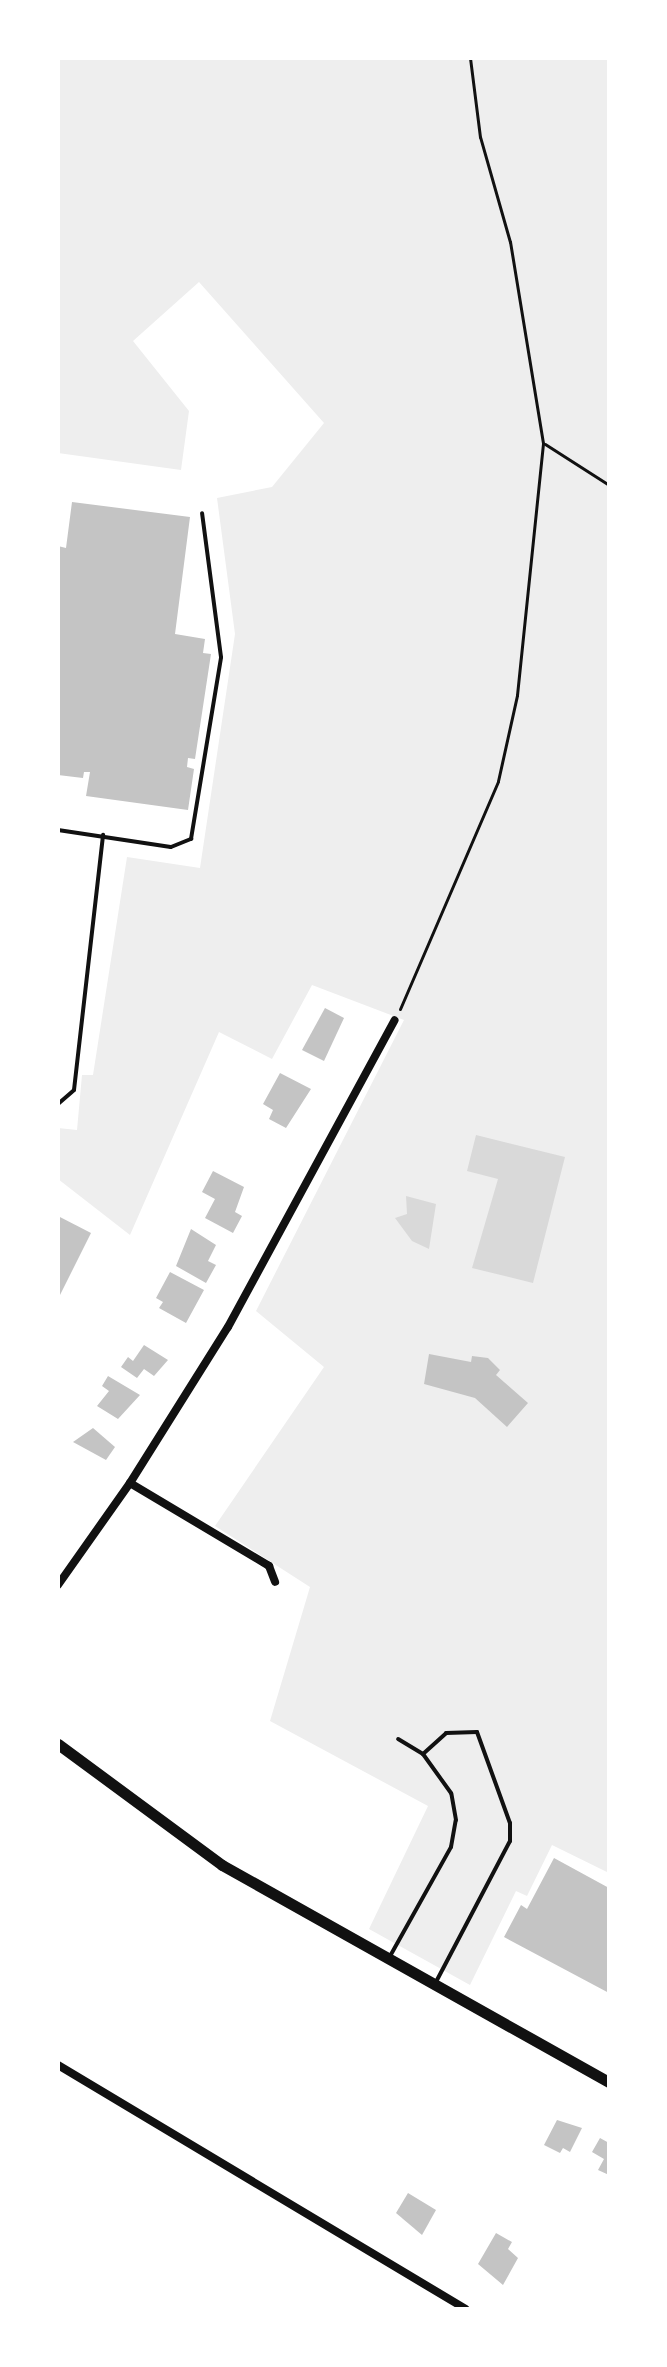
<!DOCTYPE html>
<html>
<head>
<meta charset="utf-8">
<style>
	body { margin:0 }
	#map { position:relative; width:667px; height:2367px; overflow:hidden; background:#fff; font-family:Signika,sans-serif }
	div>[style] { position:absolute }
	.green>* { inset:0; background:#eee }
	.water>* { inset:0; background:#d9d9d9 }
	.building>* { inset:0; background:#c4c4c4 }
	.path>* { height:3px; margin:-1.5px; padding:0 1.5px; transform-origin:1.5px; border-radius:1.5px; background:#111 }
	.service>* { height:4px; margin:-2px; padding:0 2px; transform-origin:2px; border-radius:2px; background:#111 }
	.minor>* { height:8px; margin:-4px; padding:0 4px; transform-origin:4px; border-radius:4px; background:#111 }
	.tertiary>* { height:11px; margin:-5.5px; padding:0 5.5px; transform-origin:5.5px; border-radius:5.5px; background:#111 }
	span { translate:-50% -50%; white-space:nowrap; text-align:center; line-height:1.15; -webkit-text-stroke:8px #fff; paint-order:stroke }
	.frame { position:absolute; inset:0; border:60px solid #fff; pointer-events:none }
</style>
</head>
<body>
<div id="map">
	<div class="green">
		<div style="clip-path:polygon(58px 58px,609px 58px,609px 1873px,552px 1845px,527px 1896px,516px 1891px,470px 1985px,369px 1929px,428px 1806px,270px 1721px,310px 1587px,215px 1526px,324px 1367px,256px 1311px,404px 1020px,312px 985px,272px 1059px,219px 1032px,130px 1235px,58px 1179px,58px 1128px,77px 1130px,82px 1075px,93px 1075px,127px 857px,200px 868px,235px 634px,217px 498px,272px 487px,324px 423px,199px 282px,133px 341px,189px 411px,181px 470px,58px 453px)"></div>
	</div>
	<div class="water">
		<div style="clip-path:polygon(476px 1135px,565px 1157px,533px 1283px,472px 1268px,498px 1179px,467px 1171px)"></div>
		<div style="clip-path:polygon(406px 1196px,436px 1204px,429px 1249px,412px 1241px,395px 1218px,407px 1214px)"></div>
	</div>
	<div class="building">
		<div style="clip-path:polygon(72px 502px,190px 517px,175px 634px,205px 639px,203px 653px,211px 654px,195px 759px,188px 758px,187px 767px,194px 769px,188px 810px,86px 796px,90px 772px,84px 772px,83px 778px,58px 775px,58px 546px,66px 548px)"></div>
		<div style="clip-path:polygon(325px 1008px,344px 1018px,324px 1061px,302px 1050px)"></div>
		<div style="clip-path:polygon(280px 1073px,311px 1089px,286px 1128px,269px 1119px,273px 1110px,263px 1104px)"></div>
		<div style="clip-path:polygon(213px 1171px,244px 1187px,235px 1212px,242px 1216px,233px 1233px,205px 1218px,215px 1199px,202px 1192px)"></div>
		<div style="clip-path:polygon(58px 1216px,91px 1233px,58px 1299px)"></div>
		<div style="clip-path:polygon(191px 1229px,216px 1245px,208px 1261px,216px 1265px,206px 1283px,176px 1266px)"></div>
		<div style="clip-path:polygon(170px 1272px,204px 1290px,186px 1323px,159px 1308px,163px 1302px,156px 1298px)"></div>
		<div style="clip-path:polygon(144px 1345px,168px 1360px,154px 1376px,144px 1369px,137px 1378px,121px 1367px,128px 1357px,133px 1361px)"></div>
		<div style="clip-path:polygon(429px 1354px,471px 1362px,472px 1356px,488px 1358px,500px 1370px,496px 1375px,528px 1403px,507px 1427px,475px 1398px,424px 1384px)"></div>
		<div style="clip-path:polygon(108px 1376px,140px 1395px,118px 1419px,97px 1406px,109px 1391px,102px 1386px)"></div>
		<div style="clip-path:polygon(93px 1428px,115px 1447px,106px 1460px,73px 1442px)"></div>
		<div style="clip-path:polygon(554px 1858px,609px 1888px,609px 1993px,504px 1937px,521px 1905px,527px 1909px)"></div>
		<div style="clip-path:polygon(557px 2120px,582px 2128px,570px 2152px,563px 2148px,560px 2153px,544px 2145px)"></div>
		<div style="clip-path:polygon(600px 2138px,609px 2143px,609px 2175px,598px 2170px,604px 2159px,592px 2152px)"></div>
		<div style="clip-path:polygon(408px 2193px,436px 2210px,422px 2235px,396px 2213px)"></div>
		<div style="clip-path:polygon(496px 2233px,512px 2242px,508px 2249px,518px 2258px,503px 2285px,478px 2264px)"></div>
	</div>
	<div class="path">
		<div style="left:545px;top:444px;width:76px;rotate:32.6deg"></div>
		<div style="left:400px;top:1009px;width:248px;rotate:-66.7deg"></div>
		<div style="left:498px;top:781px;width:88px;rotate:-77.5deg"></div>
		<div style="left:517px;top:695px;width:253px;rotate:-84.1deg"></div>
		<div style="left:543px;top:443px;width:204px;rotate:-99.3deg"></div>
		<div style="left:510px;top:242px;width:109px;rotate:-105.9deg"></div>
		<div style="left:480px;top:137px;width:80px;rotate:-97.2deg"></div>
	</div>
	<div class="service">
		<div style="left:58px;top:830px;width:114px;rotate:8.6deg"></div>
		<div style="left:171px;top:847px;width:22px;rotate:-22deg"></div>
		<div style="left:191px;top:839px;width:184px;rotate:-80.6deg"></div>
		<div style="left:221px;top:657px;width:145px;rotate:-97.5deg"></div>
		<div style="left:58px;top:1104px;width:21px;rotate:-41deg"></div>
		<div style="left:74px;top:1090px;width:257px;rotate:-83.5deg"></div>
		<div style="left:423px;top:1754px;width:31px;rotate:-42deg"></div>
		<div style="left:446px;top:1733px;width:31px;rotate:-2deg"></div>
		<div style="left:477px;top:1732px;width:97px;rotate:70.1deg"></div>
		<div style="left:510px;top:1823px;width:18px;rotate:90deg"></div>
		<div style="left:510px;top:1841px;width:159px;rotate:117.7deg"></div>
		<div style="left:389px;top:1958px;width:127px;rotate:-60.8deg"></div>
		<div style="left:451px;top:1847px;width:27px;rotate:-80deg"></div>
		<div style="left:456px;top:1820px;width:27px;rotate:-100deg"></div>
		<div style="left:451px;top:1793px;width:48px;rotate:-125.7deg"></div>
		<div style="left:423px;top:1754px;width:29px;rotate:-149deg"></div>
	</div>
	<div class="minor">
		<div style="left:130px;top:1483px;width:162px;rotate:30.8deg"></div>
		<div style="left:269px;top:1566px;width:17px;rotate:69deg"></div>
		<div style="left:58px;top:1585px;width:125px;rotate:-54.8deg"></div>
		<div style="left:130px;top:1483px;width:184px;rotate:-57.9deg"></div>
		<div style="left:228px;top:1327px;width:349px;rotate:-61.5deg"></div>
		<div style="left:58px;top:2065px;width:475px;rotate:30.9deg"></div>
	</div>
	<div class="tertiary">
		<div style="left:58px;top:1744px;width:204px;rotate:36.4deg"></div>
		<div style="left:222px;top:1865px;width:444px;rotate:29.3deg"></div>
	</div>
	<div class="frame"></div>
</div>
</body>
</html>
